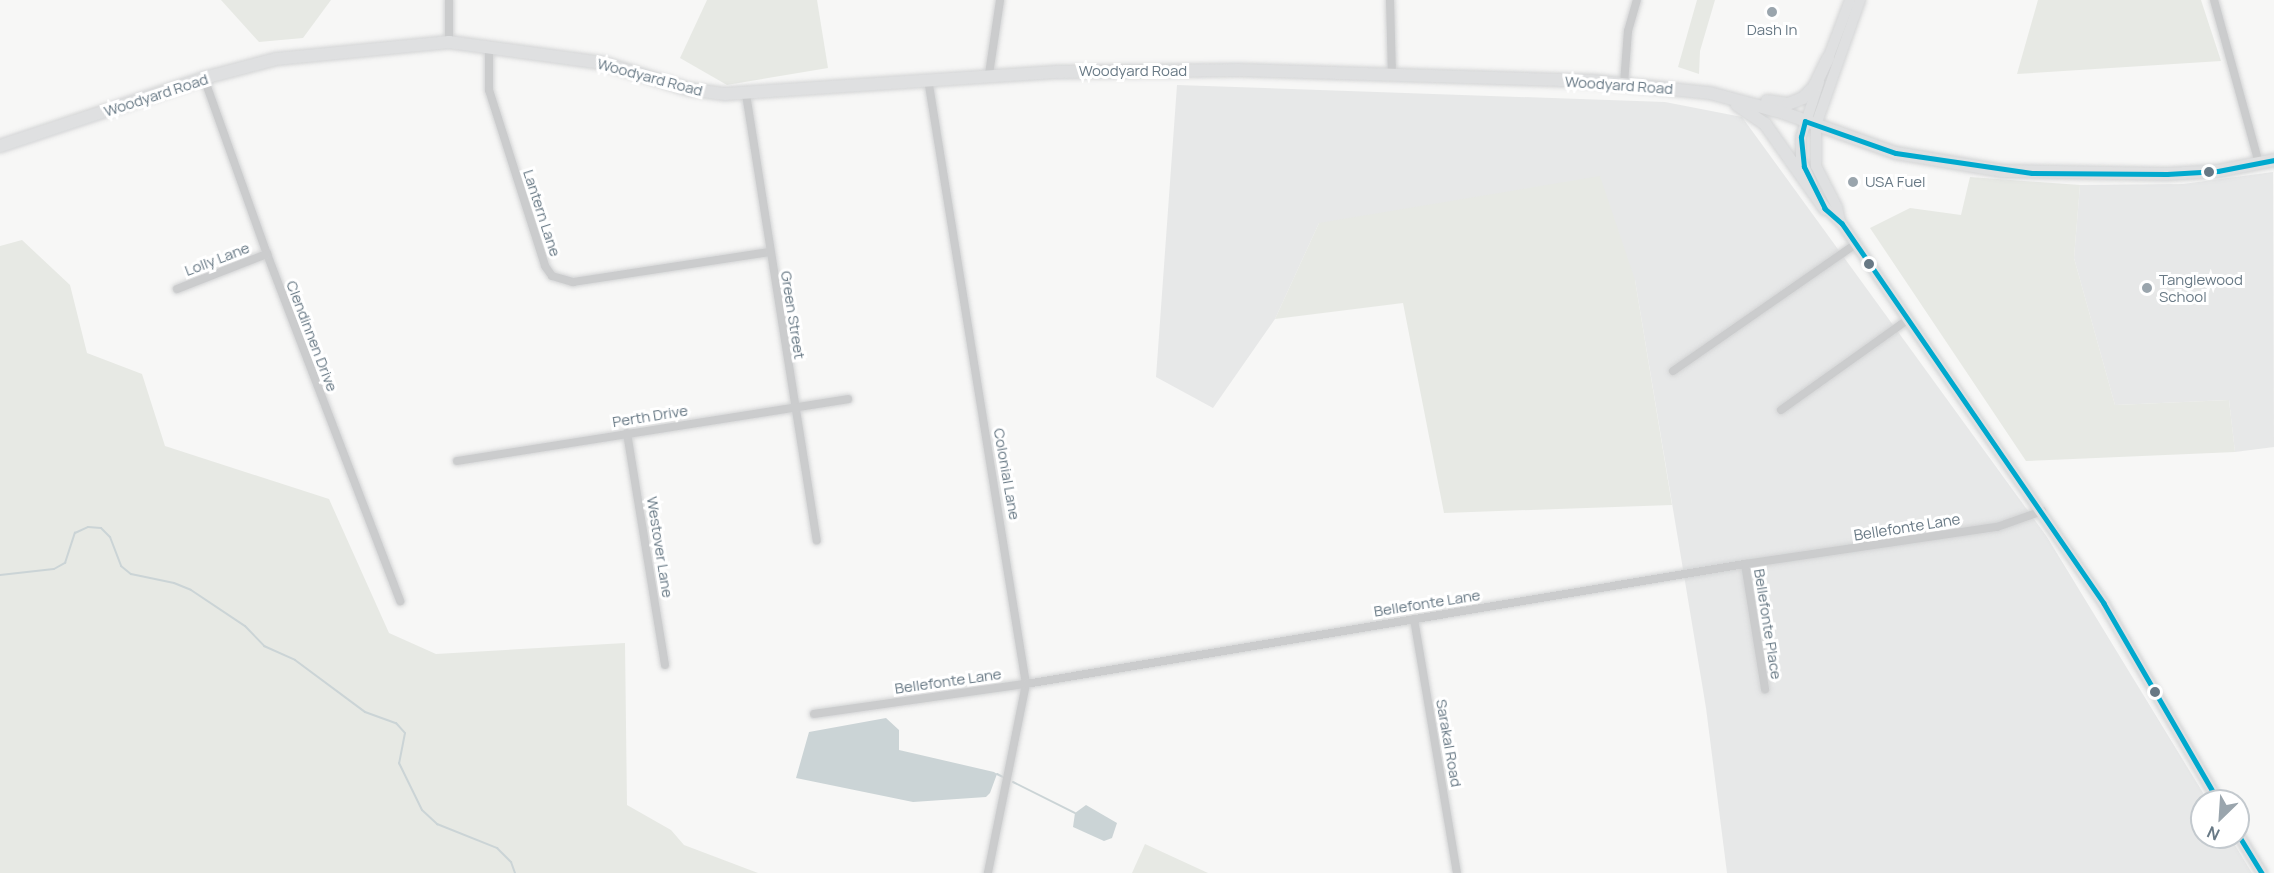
<!DOCTYPE html>
<html>
<head>
<meta charset="utf-8">
<style>
	body { margin:0 }
	#map { position:relative; width:2274px; height:873px; overflow:hidden; background:#f7f7f6; font-family:Manrope,sans-serif }
	div>[style] { position:absolute }
	.built>* { inset:0; background:#e7e8e8 }
	.green>* { inset:0; background:#e7e9e4 }
	.water>* { inset:0; background:#cbd4d6 }
	.stream>* { height:2px; margin:-1px; padding:0 1px; transform-origin:1px; border-radius:1px; background:#cbd4d6 }
	.roads { filter:drop-shadow(0 0 2px #d3d4d5) drop-shadow(0 0 2px #d3d4d5) }
	.street>* { height:8px; margin:-4px; padding:0 4px; transform-origin:4px; border-radius:4px; background:#cbcccd }
	.secondary>* { height:10px; margin:-5px; padding:0 5px; transform-origin:5px; border-radius:5px; background:#dfe0e1 }
	.primary>* { height:12px; margin:-6px; padding:0 6px; transform-origin:6px; border-radius:6px; background:#dfe0e1 }
	.bus-1>* { height:4.5px; margin:-2.25px; padding:0 2.25px; transform-origin:2.25px; border-radius:2.25px; background:#00a9ce }
	.dots>* { width:16px; height:16px; translate:-50% -50%; box-sizing:border-box; border:3px solid #fff; border-radius:50% }
	span { translate:-50% -50%; white-space:nowrap; text-align:center; line-height:1.15; -webkit-text-stroke:6px #fff; paint-order:stroke }
	.poi-label { font-size:15px; color:#687985 }
	.left { translate:0 -50%; text-align:left }
	.street-label { font-size:15px; color:#687985 }
	.north { position:absolute; left:2190px; top:789px; width:60px; height:60px; box-sizing:border-box; background:#fff; border:2px solid #c3c9ce; border-radius:50%; rotate:205deg; font-size:16px; font-weight:700; line-height:24px; text-align:center; color:#687985 }
	.north::after { content:''; display:block; margin:auto; width:21px; height:27px; background:#9aa5ad; clip-path:polygon(50% 0,100% 100%,50% 72%,0 100%) }
</style>
</head>
<body>
<div id="map">
	<div class="built">
		<div style="clip-path:polygon(1177px 85px,1665px 102px,1742px 117px,2047px 537px,2208px 801px,2202px 801px,2202px 837px,2230px 837px,2252px 873px,1727px 873px,1706px 708px,1635px 280px,1319px 223px,1275px 319px,1213px 408px,1156px 377px)"></div>
		<div style="clip-path:polygon(2273px 172px,2274px 447px,2235px 452px,2229px 400px,2115px 405px,2074px 258px,2080px 185px,2183px 184px)"></div>
	</div>
	<div class="green">
		<div style="clip-path:polygon(221px 0,331px 0,303px 38px,259px 42px)"></div>
		<div style="clip-path:polygon(707px 0,817px 0,828px 68px,727px 85px,680px 58px)"></div>
		<div style="clip-path:polygon(1697px 0,1715px 0,1700px 51px,1699px 74px,1678px 67px)"></div>
		<div style="clip-path:polygon(2038px 0,2201px 0,2221px 61px,2017px 74px)"></div>
		<div style="clip-path:polygon(1600px 176px,1635px 280px,1672px 505px,1444px 513px,1403px 303px,1275px 319px,1319px 223px)"></div>
		<div style="clip-path:polygon(1970px 177px,2080px 185px,2074px 258px,2115px 405px,2229px 400px,2235px 452px,2026px 461px,1870px 228px,1910px 208px,1961px 215px)"></div>
		<div style="clip-path:polygon(22px 240px,70px 285px,87px 353px,142px 374px,165px 446px,329px 499px,389px 633px,436px 654px,625px 643px,627px 805px,671px 830px,684px 845px,758px 873px,0 873px,0 246px)"></div>
		<div style="clip-path:polygon(1145px 844px,1208px 873px,1132px 873px)"></div>
	</div>
	<div class="water">
		<div style="clip-path:polygon(886px 718px,899px 730px,899px 750px,994px 772px,997px 774px,990px 793px,986px 797px,913px 802px,796px 778px,809px 732px)"></div>
		<div style="clip-path:polygon(1086px 805px,1117px 823px,1112px 838px,1104px 841px,1073px 827px,1075px 813px)"></div>
	</div>
	<div class="stream">
		<div style="left:0;top:575px;width:54px;rotate:-6.3deg"></div>
		<div style="left:54px;top:569px;width:13px;rotate:-29deg"></div>
		<div style="left:65px;top:563px;width:32px;rotate:-72deg"></div>
		<div style="left:75px;top:533px;width:14px;rotate:-25deg"></div>
		<div style="left:88px;top:527px;width:13px;rotate:4deg"></div>
		<div style="left:101px;top:528px;width:13px;rotate:45deg"></div>
		<div style="left:110px;top:537px;width:31px;rotate:69deg"></div>
		<div style="left:121px;top:566px;width:13px;rotate:39deg"></div>
		<div style="left:131px;top:574px;width:44px;rotate:11.8deg"></div>
		<div style="left:174px;top:583px;width:18px;rotate:22deg"></div>
		<div style="left:191px;top:590px;width:65px;rotate:33.7deg"></div>
		<div style="left:245px;top:626px;width:28px;rotate:46deg"></div>
		<div style="left:264px;top:646px;width:34px;rotate:24deg"></div>
		<div style="left:295px;top:660px;width:87px;rotate:36.6deg"></div>
		<div style="left:365px;top:712px;width:33px;rotate:20deg"></div>
		<div style="left:396px;top:723px;width:13px;rotate:48deg"></div>
		<div style="left:405px;top:733px;width:31px;rotate:101deg"></div>
		<div style="left:399px;top:763px;width:52px;rotate:63.9deg"></div>
		<div style="left:422px;top:810px;width:21px;rotate:43deg"></div>
		<div style="left:437px;top:824px;width:65px;rotate:21.8deg"></div>
		<div style="left:497px;top:848px;width:20px;rotate:45deg"></div>
		<div style="left:511px;top:862px;width:12px;rotate:70deg"></div>
		<div style="left:997px;top:774px;width:7px;rotate:27deg"></div>
		<div style="left:1013px;top:782px;width:69px;rotate:26.6deg"></div>
	</div>
	<div class="roads">
		<div class="street">
			<div style="left:449px;top:0;width:42px;rotate:90deg"></div>
			<div style="left:1390px;top:0;width:74px;rotate:88.5deg"></div>
			<div style="left:2214px;top:0;width:169px;rotate:74.6deg"></div>
			<div style="left:489px;top:46px;width:44px;rotate:90deg"></div>
			<div style="left:489px;top:90px;width:185px;rotate:72.3deg"></div>
			<div style="left:545px;top:266px;width:12px;rotate:55deg"></div>
			<div style="left:552px;top:276px;width:22px;rotate:16deg"></div>
			<div style="left:573px;top:282px;width:198px;rotate:-8.7deg"></div>
			<div style="left:989px;top:74px;width:75px;rotate:-81.5deg"></div>
			<div style="left:204px;top:78px;width:187px;rotate:70.3deg"></div>
			<div style="left:267px;top:254px;width:372px;rotate:69deg"></div>
			<div style="left:928px;top:79px;width:613px;rotate:80.8deg"></div>
			<div style="left:1026px;top:684px;width:193px;rotate:101.4deg"></div>
			<div style="left:1624px;top:84px;width:53px;rotate:-85.7deg"></div>
			<div style="left:1628px;top:31px;width:32px;rotate:-74deg"></div>
			<div style="left:746px;top:94px;width:452px;rotate:81deg"></div>
			<div style="left:177px;top:289px;width:97px;rotate:-21.3deg"></div>
			<div style="left:1673px;top:371px;width:223px;rotate:-34.8deg"></div>
			<div style="left:1781px;top:410px;width:155px;rotate:-35.5deg"></div>
			<div style="left:627px;top:433px;width:235px;rotate:80.7deg"></div>
			<div style="left:457px;top:461px;width:396px;rotate:-9deg"></div>
			<div style="left:1745px;top:564px;width:127px;rotate:80.9deg"></div>
			<div style="left:1414px;top:619px;width:257px;rotate:80.4deg"></div>
			<div style="left:814px;top:714px;width:214px;rotate:-8.1deg"></div>
			<div style="left:1026px;top:684px;width:729px;rotate:-9.48deg"></div>
			<div style="left:1745px;top:564px;width:255px;rotate:-8.4deg"></div>
			<div style="left:1997px;top:527px;width:48px;rotate:-19.6deg"></div>
		</div>
		<div class="secondary">
			<div style="left:1826px;top:64px;width:68px;rotate:-69.4deg"></div>
			<div style="left:1812px;top:184px;width:27px;rotate:-114deg"></div>
			<div style="left:1801px;top:159px;width:22px;rotate:-90deg"></div>
			<div style="left:1801px;top:137px;width:58px;rotate:-71.9deg"></div>
			<div style="left:1821px;top:203px;width:30px;rotate:45deg"></div>
			<div style="left:1842px;top:224px;width:462px;rotate:55.4deg"></div>
			<div style="left:2104px;top:604px;width:228px;rotate:59.9deg"></div>
			<div style="left:1840px;top:221px;width:14px;rotate:-102deg"></div>
			<div style="left:1837px;top:207px;width:46px;rotate:-117.1deg"></div>
			<div style="left:1816px;top:166px;width:41px;rotate:-90deg"></div>
			<div style="left:1816px;top:125px;width:133px;rotate:-70.6deg"></div>
			<div style="left:2238px;top:834px;width:46px;rotate:58.4deg"></div>
		</div>
		<div class="primary">
			<div style="left:1767px;top:101px;width:21px;rotate:8deg"></div>
			<div style="left:1788px;top:104px;width:16px;rotate:-22deg"></div>
			<div style="left:1803px;top:98px;width:16px;rotate:-45deg"></div>
			<div style="left:1814px;top:87px;width:32px;rotate:-64deg"></div>
			<div style="left:1737px;top:105px;width:34px;rotate:34deg"></div>
			<div style="left:1765px;top:124px;width:104px;rotate:54.8deg"></div>
			<div style="left:0;top:146px;width:215px;rotate:-18.4deg"></div>
			<div style="left:204px;top:78px;width:74px;rotate:-14.8deg"></div>
			<div style="left:276px;top:59px;width:174px;rotate:-5.6deg"></div>
			<div style="left:449px;top:42px;width:155px;rotate:7.8deg"></div>
			<div style="left:603px;top:63px;width:89px;rotate:17deg"></div>
			<div style="left:688px;top:89px;width:37px;rotate:8deg"></div>
			<div style="left:725px;top:94px;width:335px;rotate:-3.8deg"></div>
			<div style="left:1059px;top:72px;width:180px;rotate:-0.6deg"></div>
			<div style="left:1239px;top:70px;width:354px;rotate:1.8deg"></div>
			<div style="left:1593px;top:81px;width:118px;rotate:5.9deg"></div>
			<div style="left:1710px;top:93px;width:77px;rotate:15.1deg"></div>
			<div style="left:1784px;top:113px;width:119px;rotate:19.7deg"></div>
			<div style="left:1896px;top:153px;width:108px;rotate:9.6deg"></div>
			<div style="left:2002px;top:171px;width:165px;rotate:1deg"></div>
			<div style="left:2167px;top:174px;width:51px;rotate:-3.4deg"></div>
			<div style="left:2218px;top:171px;width:57px;rotate:-11.1deg"></div>
		</div>
	</div>
	<div class="bus-1">
		<div style="left:2218px;top:801px;width:228px;rotate:-120.1deg"></div>
		<div style="left:2104px;top:604px;width:462px;rotate:-124.6deg"></div>
		<div style="left:1842px;top:224px;width:23px;rotate:-139deg"></div>
		<div style="left:1825px;top:209px;width:47px;rotate:-116.6deg"></div>
		<div style="left:1804px;top:167px;width:30px;rotate:-96deg"></div>
		<div style="left:1801px;top:137px;width:16px;rotate:-76deg"></div>
		<div style="left:1805px;top:121px;width:96px;rotate:19.4deg"></div>
		<div style="left:1896px;top:153px;width:137px;rotate:8.4deg"></div>
		<div style="left:2032px;top:173px;width:135px;rotate:0.4deg"></div>
		<div style="left:2167px;top:174px;width:51px;rotate:-3.4deg"></div>
		<div style="left:2218px;top:171px;width:57px;rotate:-11.1deg"></div>
		<div style="left:2238px;top:834px;width:46px;rotate:58.4deg"></div>
	</div>
	<div class="dots">
		<div style="left:1772px;top:12px;background:#9aa5ad"></div>
		<div style="left:2209px;top:172px;background:#687985"></div>
		<div style="left:1853px;top:182px;background:#9aa5ad"></div>
		<div style="left:1869px;top:264px;background:#687985"></div>
		<div style="left:2147px;top:288px;background:#9aa5ad"></div>
		<div style="left:2155px;top:692px;background:#687985"></div>
	</div>
	<div class="poi-label">
		<span style="left:1772px;top:30px">Dash In</span>
		<span class="left" style="left:1865px;top:182px">USA Fuel</span>
		<span class="left" style="left:2159px;top:288px">Tanglewood<br>School</span>
	</div>
	<div class="street-label">
		<span style="left:1133px;top:71px">Woodyard Road</span>
		<span style="left:650px;top:77px;rotate:15deg">Woodyard Road</span>
		<span style="left:1619px;top:85px;rotate:4deg">Woodyard Road</span>
		<span style="left:156px;top:95px;rotate:-18deg">Woodyard Road</span>
		<span style="left:542px;top:213px;rotate:72deg">Lantern Lane</span>
		<span style="left:217px;top:259px;rotate:-21deg">Lolly Lane</span>
		<span style="left:793px;top:315px;rotate:81deg">Green Street</span>
		<span style="left:312px;top:336px;rotate:69deg">Clendinnen Drive</span>
		<span style="left:650px;top:416px;rotate:-9deg">Perth Drive</span>
		<span style="left:1007px;top:474px;rotate:80deg">Colonial Lane</span>
		<span style="left:1907px;top:527px;rotate:-9deg">Bellefonte Lane</span>
		<span style="left:660px;top:547px;rotate:81deg">Westover Lane</span>
		<span style="left:1427px;top:603px;rotate:-9deg">Bellefonte Lane</span>
		<span style="left:1768px;top:624px;rotate:81deg">Bellefonte Place</span>
		<span style="left:948px;top:681px;rotate:-8deg">Bellefonte Lane</span>
		<span style="left:1449px;top:743px;rotate:80deg">Sarakal Road</span>
	</div>
	<div class="north">N</div>
</div>
</body>
</html>
